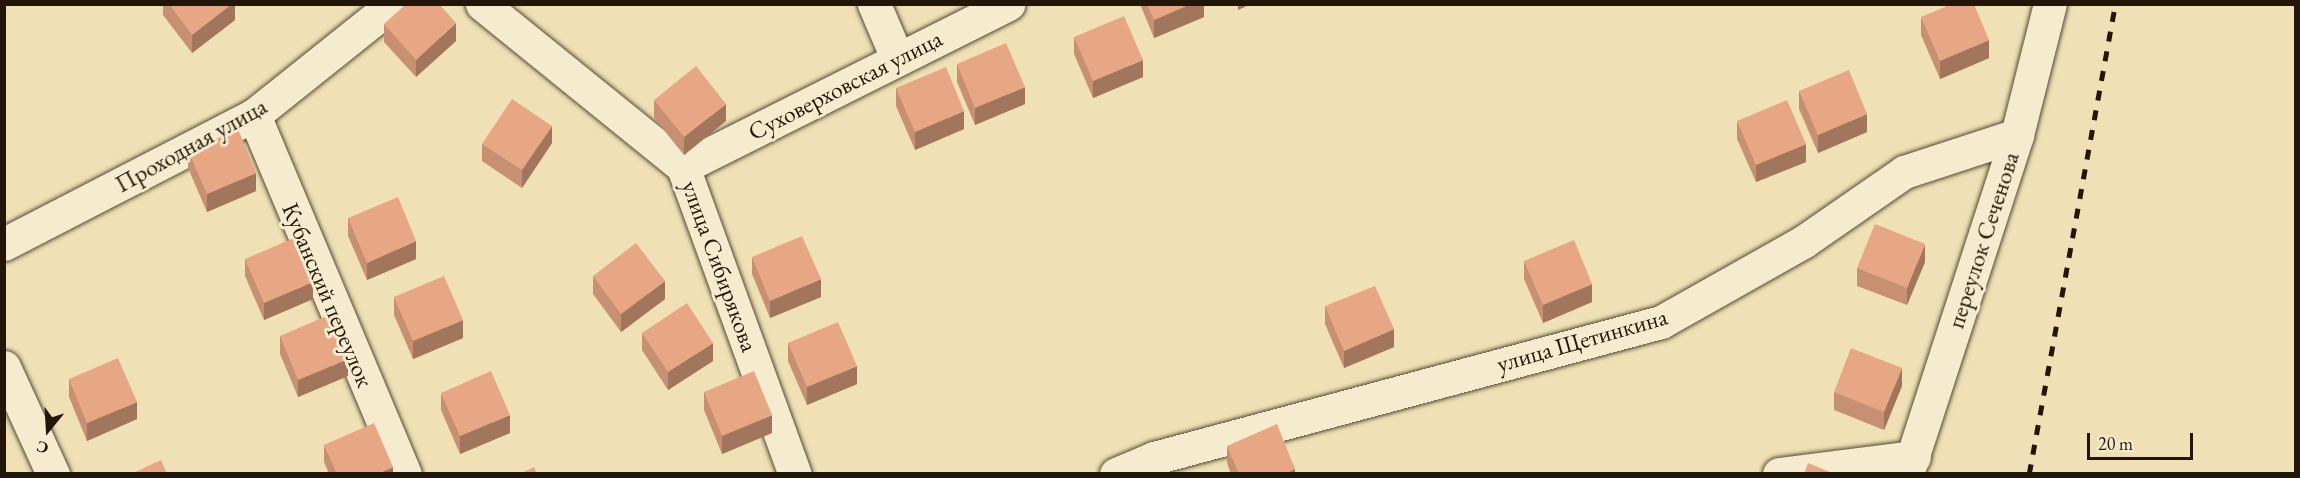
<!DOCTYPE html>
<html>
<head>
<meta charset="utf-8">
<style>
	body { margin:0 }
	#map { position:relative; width:2300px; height:478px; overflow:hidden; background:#efe1b5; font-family:"EB Garamond",serif }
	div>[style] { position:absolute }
	.roads { filter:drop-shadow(0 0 2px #554934) drop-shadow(0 0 2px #554934) }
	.street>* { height:33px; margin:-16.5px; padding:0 16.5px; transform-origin:16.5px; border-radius:16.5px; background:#f5eccf }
	.rail>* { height:4.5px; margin-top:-2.25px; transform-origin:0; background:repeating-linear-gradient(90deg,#221609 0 10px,transparent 0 20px) }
	.wall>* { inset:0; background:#c79072 }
	.shaded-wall>* { inset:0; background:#a2755d }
	.building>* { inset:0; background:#e7a785 }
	span { translate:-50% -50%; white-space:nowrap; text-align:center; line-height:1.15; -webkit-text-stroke:6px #f5eccf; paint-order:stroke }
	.street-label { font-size:24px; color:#221609 }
	.frame { position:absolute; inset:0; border:6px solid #221609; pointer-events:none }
	.north { position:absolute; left:18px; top:400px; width:60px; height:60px; -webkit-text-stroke:4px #f5eccf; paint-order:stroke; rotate:198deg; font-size:16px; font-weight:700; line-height:24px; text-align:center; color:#221609 }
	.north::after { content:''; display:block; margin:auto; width:21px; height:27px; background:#221609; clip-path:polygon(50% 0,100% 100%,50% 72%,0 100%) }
	.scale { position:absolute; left:2087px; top:433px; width:106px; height:27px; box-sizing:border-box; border:3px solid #221609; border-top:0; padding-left:8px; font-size:18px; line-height:21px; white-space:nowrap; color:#221609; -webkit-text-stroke:4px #f5eccf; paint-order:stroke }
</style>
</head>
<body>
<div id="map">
	<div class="roads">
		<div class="street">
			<div style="left:482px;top:4px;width:259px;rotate:39deg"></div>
			<div style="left:683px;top:167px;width:327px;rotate:70deg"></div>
			<div style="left:874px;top:4px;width:59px;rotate:66.9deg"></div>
			<div style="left:254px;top:115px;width:389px;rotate:67.2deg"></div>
			<div style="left:683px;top:167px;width:364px;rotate:-26.6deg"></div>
			<div style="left:4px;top:244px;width:281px;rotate:-27.3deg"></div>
			<div style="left:254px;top:115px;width:178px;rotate:-38.6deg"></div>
			<div style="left:4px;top:367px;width:118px;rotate:65.4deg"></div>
			<div style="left:1116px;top:474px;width:41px;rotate:-22.8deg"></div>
			<div style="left:1154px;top:458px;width:525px;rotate:-15.02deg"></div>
			<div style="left:1661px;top:322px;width:163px;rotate:-29.4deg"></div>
			<div style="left:1803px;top:242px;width:123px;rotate:-34.7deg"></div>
			<div style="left:1904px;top:172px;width:119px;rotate:-18.1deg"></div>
			<div style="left:1779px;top:474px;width:136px;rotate:-7.2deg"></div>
			<div style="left:1907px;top:474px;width:356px;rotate:-72deg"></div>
			<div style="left:2017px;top:135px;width:135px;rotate:-75.9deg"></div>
		</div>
	</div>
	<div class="rail">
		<div style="left:2029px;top:474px;width:478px;rotate:-79.6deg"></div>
	</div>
	<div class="wall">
		<div style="clip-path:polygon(163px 4px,235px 4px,235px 20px,192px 53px,163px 15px)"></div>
		<div style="clip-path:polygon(1140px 4px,1204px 4px,1204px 17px,1154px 38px)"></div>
		<div style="clip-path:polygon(1921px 17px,1989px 58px,1940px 79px,1921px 35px)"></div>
		<div style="clip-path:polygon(384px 24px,456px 41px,416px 77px,384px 42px)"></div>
		<div style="clip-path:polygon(1074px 37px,1143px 77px,1093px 98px,1074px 54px)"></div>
		<div style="clip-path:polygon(957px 64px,1025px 104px,975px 125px,957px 82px)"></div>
		<div style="clip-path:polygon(896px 88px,964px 129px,915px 150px,896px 106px)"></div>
		<div style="clip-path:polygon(1799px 91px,1867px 132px,1818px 153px,1799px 109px)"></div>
		<div style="clip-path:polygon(654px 100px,726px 121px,684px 155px,654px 118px)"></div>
		<div style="clip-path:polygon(1737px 121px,1806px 162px,1756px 182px,1737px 139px)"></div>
		<div style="clip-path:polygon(552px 143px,522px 188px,482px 161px,482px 144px)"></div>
		<div style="clip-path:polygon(188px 151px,256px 191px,207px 212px,188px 168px)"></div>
		<div style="clip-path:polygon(348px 218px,416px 259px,367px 280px,348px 236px)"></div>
		<div style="clip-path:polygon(752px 257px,821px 297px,770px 318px,752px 274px)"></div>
		<div style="clip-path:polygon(245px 259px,313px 299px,264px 320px,245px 276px)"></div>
		<div style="clip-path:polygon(1524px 261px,1592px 302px,1543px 323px,1524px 279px)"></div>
		<div style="clip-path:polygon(1925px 262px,1907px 305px,1857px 286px,1857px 268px)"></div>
		<div style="clip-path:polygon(593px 276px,665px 299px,621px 332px,593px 294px)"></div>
		<div style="clip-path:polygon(394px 297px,463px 338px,413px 359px,394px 315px)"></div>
		<div style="clip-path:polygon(1325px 306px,1394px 347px,1344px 368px,1325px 324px)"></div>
		<div style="clip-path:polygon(642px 333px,713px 361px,668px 390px,642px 350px)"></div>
		<div style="clip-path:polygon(280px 336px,348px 376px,298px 397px,280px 354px)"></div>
		<div style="clip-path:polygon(788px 343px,857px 384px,807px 405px,788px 361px)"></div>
		<div style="clip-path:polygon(69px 379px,137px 419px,87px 441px,69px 397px)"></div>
		<div style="clip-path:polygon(1902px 386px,1884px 430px,1834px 410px,1834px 392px)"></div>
		<div style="clip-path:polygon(704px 392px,772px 433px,722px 454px,704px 410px)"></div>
		<div style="clip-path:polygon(441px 393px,510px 433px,460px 454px,441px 410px)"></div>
		<div style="clip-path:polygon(324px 445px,393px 474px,329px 474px,324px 462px)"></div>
		<div style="clip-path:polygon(1227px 446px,1295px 474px,1231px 474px,1227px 463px)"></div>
	</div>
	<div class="shaded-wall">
		<div style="clip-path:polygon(232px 4px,235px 4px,235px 20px,192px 53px,192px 35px)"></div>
		<div style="clip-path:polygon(1191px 4px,1204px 4px,1204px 17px,1154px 38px,1154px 20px)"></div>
		<div style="clip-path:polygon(1238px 4px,1251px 4px,1238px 10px)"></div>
		<div style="clip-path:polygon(456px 23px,456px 41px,416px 77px,416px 60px)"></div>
		<div style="clip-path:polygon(1989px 40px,1989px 58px,1940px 79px,1940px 61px)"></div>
		<div style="clip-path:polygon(1143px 60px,1143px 77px,1093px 98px,1093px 81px)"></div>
		<div style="clip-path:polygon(1025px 87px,1025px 104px,975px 125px,975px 108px)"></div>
		<div style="clip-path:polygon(726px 104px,726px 121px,684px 155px,684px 137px)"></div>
		<div style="clip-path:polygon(964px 111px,964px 129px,915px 150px,915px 132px)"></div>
		<div style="clip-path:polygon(1867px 114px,1867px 132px,1818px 153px,1818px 135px)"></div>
		<div style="clip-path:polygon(552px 126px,552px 143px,522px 188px,522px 170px)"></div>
		<div style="clip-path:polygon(1806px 144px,1806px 162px,1756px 182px,1756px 165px)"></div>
		<div style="clip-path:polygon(256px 173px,256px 191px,207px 212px,207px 194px)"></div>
		<div style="clip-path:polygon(416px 241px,416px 259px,367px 280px,367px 263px)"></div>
		<div style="clip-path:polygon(1925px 244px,1925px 262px,1907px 305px,1907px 288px)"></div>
		<div style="clip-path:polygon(821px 279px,821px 297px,770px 318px,770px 301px)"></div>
		<div style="clip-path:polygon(665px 281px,665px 299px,621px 332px,621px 314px)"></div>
		<div style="clip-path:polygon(313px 282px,313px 299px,264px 320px,264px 303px)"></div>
		<div style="clip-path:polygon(1592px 284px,1592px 302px,1543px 323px,1543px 305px)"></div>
		<div style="clip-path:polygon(463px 320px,463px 338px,413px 359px,413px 341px)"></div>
		<div style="clip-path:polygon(1394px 329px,1394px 347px,1344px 368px,1344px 351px)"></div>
		<div style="clip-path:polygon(713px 343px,713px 361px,668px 390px,668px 372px)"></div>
		<div style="clip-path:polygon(348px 359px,348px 376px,298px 397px,298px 380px)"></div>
		<div style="clip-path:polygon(857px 366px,857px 384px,807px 405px,807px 387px)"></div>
		<div style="clip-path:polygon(1902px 368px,1902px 386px,1884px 430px,1884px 412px)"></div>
		<div style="clip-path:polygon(137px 402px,137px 419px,87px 441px,87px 423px)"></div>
		<div style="clip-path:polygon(510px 415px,510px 433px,460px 454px,460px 436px)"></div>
		<div style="clip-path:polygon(772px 415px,772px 433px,722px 454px,722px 436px)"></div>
		<div style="clip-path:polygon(393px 467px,393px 474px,378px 474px)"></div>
		<div style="clip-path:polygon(1295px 469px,1295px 474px,1284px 474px)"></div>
	</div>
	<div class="building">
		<div style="clip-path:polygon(169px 4px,232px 4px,192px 35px)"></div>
		<div style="clip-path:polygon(406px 4px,439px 4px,456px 23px,416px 60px,384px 24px)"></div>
		<div style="clip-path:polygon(1147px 4px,1191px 4px,1154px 20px)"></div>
		<div style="clip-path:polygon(1952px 4px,1974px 4px,1989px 40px,1940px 61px,1921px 17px)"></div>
		<div style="clip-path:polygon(1124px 16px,1143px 60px,1093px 81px,1074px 37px)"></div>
		<div style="clip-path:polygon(1006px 43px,1025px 87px,975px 108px,957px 64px)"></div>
		<div style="clip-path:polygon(696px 66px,726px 104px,684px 137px,654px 100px)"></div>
		<div style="clip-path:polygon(946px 67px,964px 111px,915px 132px,896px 88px)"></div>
		<div style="clip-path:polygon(1849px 70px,1867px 114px,1818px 135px,1799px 91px)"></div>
		<div style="clip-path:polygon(512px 99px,552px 126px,522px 170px,482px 144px)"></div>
		<div style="clip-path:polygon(1787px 100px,1806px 144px,1756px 165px,1737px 121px)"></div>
		<div style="clip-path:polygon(238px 129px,256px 173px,207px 194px,188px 151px)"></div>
		<div style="clip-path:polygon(398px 197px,416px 241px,367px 263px,348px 218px)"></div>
		<div style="clip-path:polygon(1875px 224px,1925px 244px,1907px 288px,1857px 268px)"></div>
		<div style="clip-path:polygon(802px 236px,821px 279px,770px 301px,752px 257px)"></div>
		<div style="clip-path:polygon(294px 238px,313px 282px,264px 303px,245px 259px)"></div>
		<div style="clip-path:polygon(1574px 240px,1592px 284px,1543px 305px,1524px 261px)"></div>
		<div style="clip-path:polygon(636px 243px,665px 281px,621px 314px,593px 276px)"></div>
		<div style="clip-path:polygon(444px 276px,463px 320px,413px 341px,394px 297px)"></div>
		<div style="clip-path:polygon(1375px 286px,1394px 329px,1344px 351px,1325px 306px)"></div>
		<div style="clip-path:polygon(687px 303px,713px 343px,668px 372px,642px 333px)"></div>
		<div style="clip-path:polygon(329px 315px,348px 359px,298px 380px,280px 336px)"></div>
		<div style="clip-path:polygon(838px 322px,857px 366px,807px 387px,788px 343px)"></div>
		<div style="clip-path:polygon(1851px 348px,1902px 368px,1884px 412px,1834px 392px)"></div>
		<div style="clip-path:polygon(118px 358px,137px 402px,87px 423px,69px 379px)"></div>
		<div style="clip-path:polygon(491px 371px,510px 415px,460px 436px,441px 393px)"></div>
		<div style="clip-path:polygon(754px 371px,772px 415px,722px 436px,704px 392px)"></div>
		<div style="clip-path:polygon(374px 423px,393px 467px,378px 474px,337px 474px,324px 445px)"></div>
		<div style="clip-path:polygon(1277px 424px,1295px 469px,1284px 474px,1239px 474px,1227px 446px)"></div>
		<div style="clip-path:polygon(161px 460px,167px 474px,131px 474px)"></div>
		<div style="clip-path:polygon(1808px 463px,1835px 474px,1804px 474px)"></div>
		<div style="clip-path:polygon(534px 467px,537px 474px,519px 474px)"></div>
	</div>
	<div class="street-label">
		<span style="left:845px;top:85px;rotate:-27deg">Суховерховская улица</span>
		<span style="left:191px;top:145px;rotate:-29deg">Проходная улица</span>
		<span style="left:1983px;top:240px;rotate:-72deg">переулок Сеченова</span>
		<span style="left:720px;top:266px;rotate:70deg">улица Сибирякова</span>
		<span style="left:328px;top:295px;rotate:67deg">Кубанский переулок</span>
		<span style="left:1582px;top:340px;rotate:-16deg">улица Щетинкина</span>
	</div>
	<div class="frame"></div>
	<div class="north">С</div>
	<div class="scale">20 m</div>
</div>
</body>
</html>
